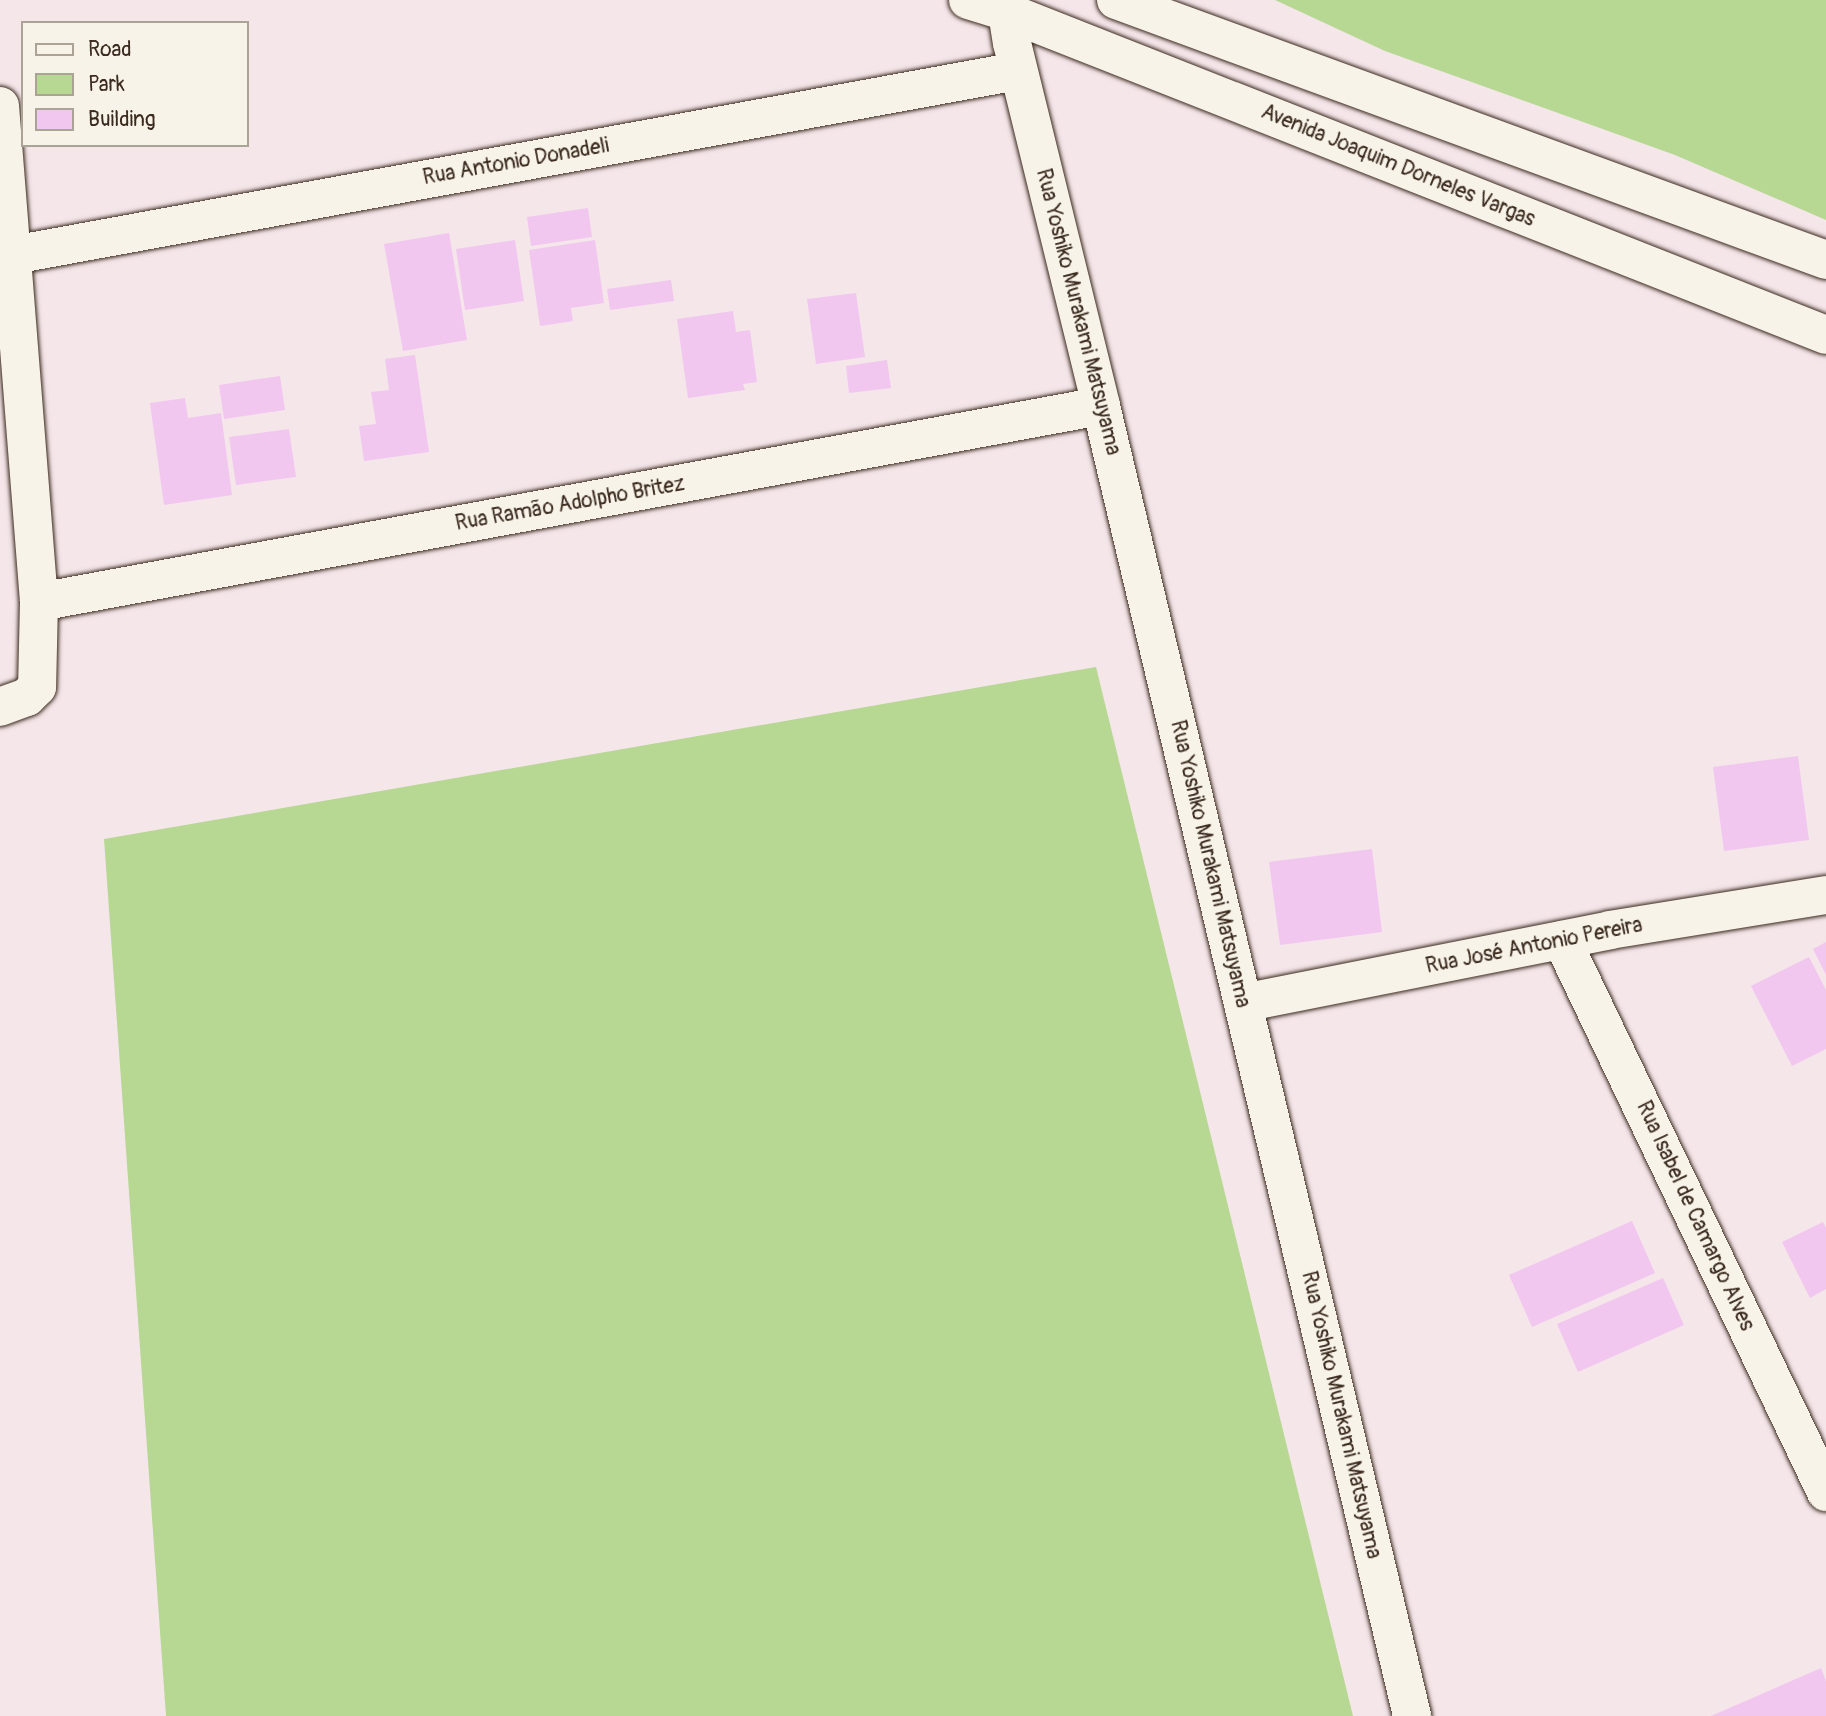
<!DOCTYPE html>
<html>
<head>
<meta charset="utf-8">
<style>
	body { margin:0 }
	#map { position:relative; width:1826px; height:1716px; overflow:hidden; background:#f5e6ea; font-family:Pangolin,sans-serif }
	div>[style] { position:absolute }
	.green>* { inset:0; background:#b7d892 }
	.building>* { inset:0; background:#f1c7ef }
	.roads { filter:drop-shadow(0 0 2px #3b2a1e) drop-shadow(0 0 2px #3b2a1e) }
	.street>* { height:38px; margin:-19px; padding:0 19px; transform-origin:19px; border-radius:19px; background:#f7f3e8 }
	.secondary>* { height:38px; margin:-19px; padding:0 19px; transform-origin:19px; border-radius:19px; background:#f7f3e8 }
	span { translate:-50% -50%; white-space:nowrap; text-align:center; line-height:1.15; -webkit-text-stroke:5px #f7f3e8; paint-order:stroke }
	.street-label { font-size:21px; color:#3b2a1e }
	.legend { position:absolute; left:21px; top:21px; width:228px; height:126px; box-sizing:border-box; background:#f7f3e8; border:2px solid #aca397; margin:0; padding:9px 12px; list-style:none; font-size:21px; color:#3b2a1e }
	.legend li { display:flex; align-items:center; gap:14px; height:35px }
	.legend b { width:35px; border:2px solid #aca397 }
</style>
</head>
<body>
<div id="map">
	<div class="green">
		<div style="clip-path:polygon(1275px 0,1826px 0,1826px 220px,1675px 155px,1385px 51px)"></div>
		<div style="clip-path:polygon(1096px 667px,1353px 1716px,166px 1716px,104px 839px)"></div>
	</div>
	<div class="building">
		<div style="clip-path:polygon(588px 208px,592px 237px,531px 246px,527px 217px)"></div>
		<div style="clip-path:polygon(449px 233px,467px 340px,403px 351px,384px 244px)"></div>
		<div style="clip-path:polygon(515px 240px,524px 301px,465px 310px,456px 249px)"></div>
		<div style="clip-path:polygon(595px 240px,604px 303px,571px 308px,573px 321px,540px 326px,529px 250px)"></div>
		<div style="clip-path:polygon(671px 280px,674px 301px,610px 310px,607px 289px)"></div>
		<div style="clip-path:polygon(856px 293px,865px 357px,816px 364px,807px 299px)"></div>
		<div style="clip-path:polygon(733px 311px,736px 332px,750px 330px,757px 382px,743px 384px,745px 390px,688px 398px,677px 319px)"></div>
		<div style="clip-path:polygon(415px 355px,429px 452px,364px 461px,359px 426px,376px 424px,371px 392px,389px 390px,385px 359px)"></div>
		<div style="clip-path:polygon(887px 360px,891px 388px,849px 393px,846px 366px)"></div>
		<div style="clip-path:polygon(280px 376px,285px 410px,224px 419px,219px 385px)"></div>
		<div style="clip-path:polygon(185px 398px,188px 418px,221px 413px,232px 495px,164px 505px,150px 403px)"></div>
		<div style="clip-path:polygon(289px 429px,296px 477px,236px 485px,229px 437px)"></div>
		<div style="clip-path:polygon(1798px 756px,1809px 840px,1724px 851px,1713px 767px)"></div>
		<div style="clip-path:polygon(1372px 849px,1382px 932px,1280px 945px,1269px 862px)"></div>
		<div style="clip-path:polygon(1826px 942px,1826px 975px,1813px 949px)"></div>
		<div style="clip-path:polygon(1809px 957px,1826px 990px,1826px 1049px,1792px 1066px,1751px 986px)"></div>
		<div style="clip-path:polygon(1632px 1221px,1655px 1273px,1532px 1327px,1509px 1275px)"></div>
		<div style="clip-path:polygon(1823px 1222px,1826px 1228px,1826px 1289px,1810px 1298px,1782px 1242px)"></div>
		<div style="clip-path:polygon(1663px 1278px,1684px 1325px,1578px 1372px,1557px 1324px)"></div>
		<div style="clip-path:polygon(1821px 1668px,1826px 1681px,1826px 1716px,1711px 1716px)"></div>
	</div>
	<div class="roads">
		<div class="street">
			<div style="left:1007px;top:12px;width:31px;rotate:81deg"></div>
			<div style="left:1012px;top:43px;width:374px;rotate:76.2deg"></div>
			<div style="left:1101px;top:406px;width:1346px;rotate:76.64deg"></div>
			<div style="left:0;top:106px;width:498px;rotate:85.5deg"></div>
			<div style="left:39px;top:602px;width:85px;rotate:91.3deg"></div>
			<div style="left:37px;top:687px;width:14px;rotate:135deg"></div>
			<div style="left:27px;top:697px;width:29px;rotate:160deg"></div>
			<div style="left:13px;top:255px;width:1022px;rotate:-10.38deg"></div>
			<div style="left:39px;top:602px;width:1080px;rotate:-10.46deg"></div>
			<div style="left:1562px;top:940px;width:612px;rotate:64.44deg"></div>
			<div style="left:1243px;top:1003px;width:374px;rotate:-11.2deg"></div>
			<div style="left:1610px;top:930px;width:219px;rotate:-9.2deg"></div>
		</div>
		<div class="secondary">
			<div style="left:968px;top:0;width:41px;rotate:17.1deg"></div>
			<div style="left:1007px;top:12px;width:880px;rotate:21.52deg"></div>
			<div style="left:1116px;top:0;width:756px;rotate:20.11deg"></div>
		</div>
	</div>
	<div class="street-label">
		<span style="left:516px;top:162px;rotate:-10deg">Rua Antonio Donadeli</span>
		<span style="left:1398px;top:166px;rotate:22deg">Avenida Joaquim Dorneles Vargas</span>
		<span style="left:1078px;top:312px;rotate:76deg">Rua Yoshiko Murakami Matsuyama</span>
		<span style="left:570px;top:504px;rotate:-10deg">Rua Ramão Adolpho Britez</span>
		<span style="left:1210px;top:864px;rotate:77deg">Rua Yoshiko Murakami Matsuyama</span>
		<span style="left:1534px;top:946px;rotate:-11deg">Rua José Antonio Pereira</span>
		<span style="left:1695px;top:1216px;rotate:65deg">Rua Isabel de Camargo Alves</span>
		<span style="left:1341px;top:1415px;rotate:77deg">Rua Yoshiko Murakami Matsuyama</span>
	</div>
	<ul class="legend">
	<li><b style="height:9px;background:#f7f3e8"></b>Road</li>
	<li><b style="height:19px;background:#b7d892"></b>Park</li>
	<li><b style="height:19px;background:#f1c7ef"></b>Building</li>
	</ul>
</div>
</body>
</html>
